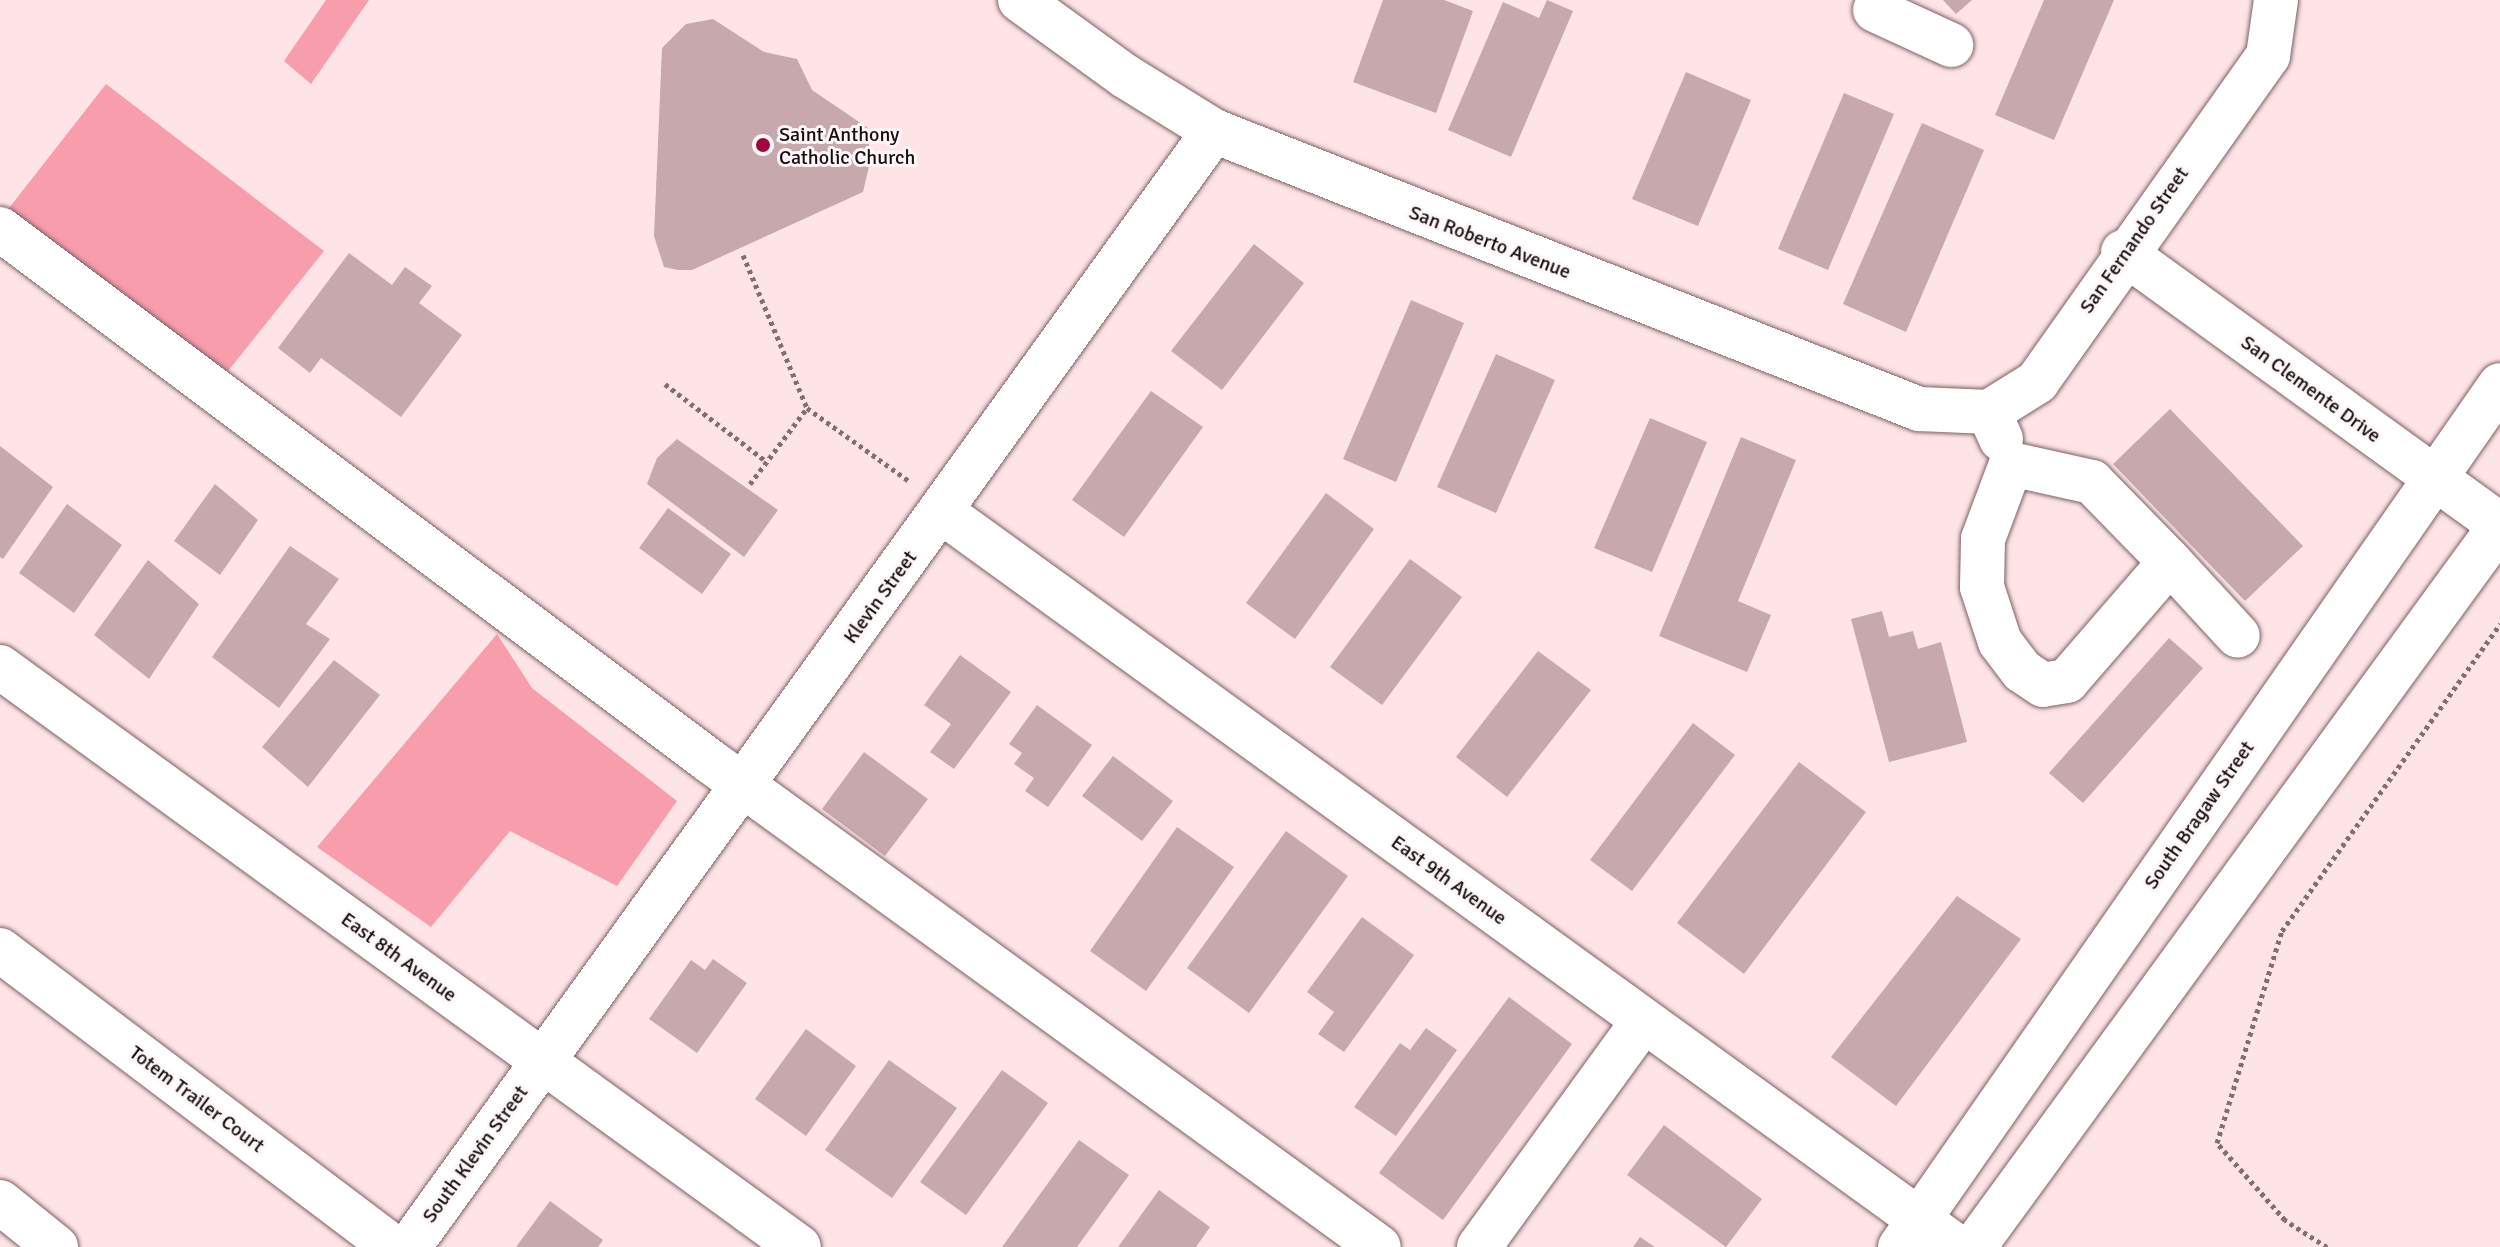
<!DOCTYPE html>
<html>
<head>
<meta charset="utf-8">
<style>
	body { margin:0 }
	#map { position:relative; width:2500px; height:1247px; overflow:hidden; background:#fee4e7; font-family:Signika,sans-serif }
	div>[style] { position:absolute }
	.green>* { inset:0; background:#f89dab }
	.building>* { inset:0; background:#c7a8ac }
	.path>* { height:5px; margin-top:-2.5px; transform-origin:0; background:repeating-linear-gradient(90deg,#816f72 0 4px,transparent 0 8px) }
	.roads { filter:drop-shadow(0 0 2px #7c6064) drop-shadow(0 0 2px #7c6064) }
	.minor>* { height:44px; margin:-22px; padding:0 22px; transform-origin:22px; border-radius:22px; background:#fff }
	.major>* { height:44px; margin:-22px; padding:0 22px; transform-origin:22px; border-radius:22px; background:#fff }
	.dots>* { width:22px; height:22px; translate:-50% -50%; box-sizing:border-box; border:4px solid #fef7f8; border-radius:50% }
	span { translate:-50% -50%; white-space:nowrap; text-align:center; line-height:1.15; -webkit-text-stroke:6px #fef7f8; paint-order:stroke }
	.poi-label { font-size:20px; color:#180d0f }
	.left { translate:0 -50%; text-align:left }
	.street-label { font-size:20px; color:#180d0f }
</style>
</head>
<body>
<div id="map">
	<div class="green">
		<div style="clip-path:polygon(326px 0,369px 0,311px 84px,284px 61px)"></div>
		<div style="clip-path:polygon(106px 84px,324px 251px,224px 376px,2px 217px)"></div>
		<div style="clip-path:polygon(497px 634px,532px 688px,677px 801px,617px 886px,510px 831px,431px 927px,317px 847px)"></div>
	</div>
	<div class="building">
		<div style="clip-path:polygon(1383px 0,1444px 0,1473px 11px,1436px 113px,1353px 82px)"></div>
		<div style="clip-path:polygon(1547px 0,1573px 11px,1511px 157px,1448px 130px,1503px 2px,1539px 18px)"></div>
		<div style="clip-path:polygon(1943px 0,1972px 0,1956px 14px)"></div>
		<div style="clip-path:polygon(2044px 0,2114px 0,2054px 140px,1995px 115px)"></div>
		<div style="clip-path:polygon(713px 19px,764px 52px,797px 59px,812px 90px,868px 128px,870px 162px,863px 192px,692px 270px,678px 270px,664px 267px,654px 236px,662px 48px,686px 24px)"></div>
		<div style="clip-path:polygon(1686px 72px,1751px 100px,1698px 226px,1632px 199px)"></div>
		<div style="clip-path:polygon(1844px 93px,1894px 114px,1828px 270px,1778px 249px)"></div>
		<div style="clip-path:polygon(1922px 123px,1984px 150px,1906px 332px,1843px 304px)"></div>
		<div style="clip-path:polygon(1254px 244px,1304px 283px,1222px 390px,1171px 351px)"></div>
		<div style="clip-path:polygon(349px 253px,392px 285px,405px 267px,432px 286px,419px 303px,462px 335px,401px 417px,321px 358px,310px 373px,278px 348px)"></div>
		<div style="clip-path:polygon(1411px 300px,1464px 323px,1396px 482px,1343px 459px)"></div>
		<div style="clip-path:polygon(1496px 354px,1555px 380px,1496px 513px,1437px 487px)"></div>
		<div style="clip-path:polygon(1151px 391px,1203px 427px,1124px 537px,1072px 500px)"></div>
		<div style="clip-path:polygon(2170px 409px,2303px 546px,2245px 601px,2113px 464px)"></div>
		<div style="clip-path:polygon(1650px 418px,1707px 442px,1652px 572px,1594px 548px)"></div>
		<div style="clip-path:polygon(1741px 437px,1796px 460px,1738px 601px,1771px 615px,1747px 672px,1659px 636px)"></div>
		<div style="clip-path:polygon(677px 439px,778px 510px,744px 557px,647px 484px,657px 458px)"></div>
		<div style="clip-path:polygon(0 446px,53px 487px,3px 559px,0 557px)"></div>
		<div style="clip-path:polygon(215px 484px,258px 520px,220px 575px,174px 541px)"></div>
		<div style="clip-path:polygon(1326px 493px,1374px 529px,1295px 639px,1246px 603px)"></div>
		<div style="clip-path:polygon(67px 504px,122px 545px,74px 613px,19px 573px)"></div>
		<div style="clip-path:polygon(668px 508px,731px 554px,702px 594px,639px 548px)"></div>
		<div style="clip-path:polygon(290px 546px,339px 579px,306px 624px,330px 639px,279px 708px,212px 657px)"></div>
		<div style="clip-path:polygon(1410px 559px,1462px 597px,1382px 705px,1330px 667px)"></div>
		<div style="clip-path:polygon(148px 560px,199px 604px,149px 679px,94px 635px)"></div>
		<div style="clip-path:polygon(1882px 611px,1889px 637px,1913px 631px,1918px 649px,1941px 642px,1967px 742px,1889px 762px,1851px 619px)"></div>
		<div style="clip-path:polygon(2169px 638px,2203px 668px,2083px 803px,2049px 773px)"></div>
		<div style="clip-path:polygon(1538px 651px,1591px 690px,1507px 797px,1456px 757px)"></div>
		<div style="clip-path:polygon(960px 655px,1011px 692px,954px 769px,930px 752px,951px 724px,924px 705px)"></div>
		<div style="clip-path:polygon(334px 660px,380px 695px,308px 787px,262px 747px)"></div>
		<div style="clip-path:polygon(1037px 705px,1092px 745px,1048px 807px,1025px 791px,1034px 778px,1014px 764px,1022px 753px,1009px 744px)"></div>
		<div style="clip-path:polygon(1693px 723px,1735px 755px,1632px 891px,1590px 860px)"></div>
		<div style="clip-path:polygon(864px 752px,928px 799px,885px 856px,822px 809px)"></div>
		<div style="clip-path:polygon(1113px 756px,1173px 801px,1142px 841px,1082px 796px)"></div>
		<div style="clip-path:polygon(1799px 762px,1866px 812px,1744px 974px,1677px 923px)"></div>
		<div style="clip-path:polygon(1177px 827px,1234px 867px,1146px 991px,1090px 951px)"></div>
		<div style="clip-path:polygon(1286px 831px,1348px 876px,1249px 1013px,1187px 968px)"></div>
		<div style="clip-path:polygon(1957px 896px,2021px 939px,1896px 1106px,1831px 1057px)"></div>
		<div style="clip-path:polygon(1362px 917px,1414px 955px,1344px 1052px,1318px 1034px,1334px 1012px,1307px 992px)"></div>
		<div style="clip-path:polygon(713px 959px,747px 983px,697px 1053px,649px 1019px,691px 960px,705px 970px)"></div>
		<div style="clip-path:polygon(1509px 997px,1572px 1044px,1443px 1220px,1379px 1173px)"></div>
		<div style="clip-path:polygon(1426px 1028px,1457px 1050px,1396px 1136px,1354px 1107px,1400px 1043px,1410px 1050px)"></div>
		<div style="clip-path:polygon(806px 1029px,856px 1066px,806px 1136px,755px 1099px)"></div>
		<div style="clip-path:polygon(889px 1060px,957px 1108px,892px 1198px,825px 1150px)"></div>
		<div style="clip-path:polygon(1002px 1070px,1048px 1103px,966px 1215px,920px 1182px)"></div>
		<div style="clip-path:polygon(1664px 1125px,1762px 1199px,1726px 1247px,1627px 1175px)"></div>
		<div style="clip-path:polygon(1079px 1140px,1129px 1175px,1077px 1247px,1002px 1247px)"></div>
		<div style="clip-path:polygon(1159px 1190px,1210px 1227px,1196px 1247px,1118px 1247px)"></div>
		<div style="clip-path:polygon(550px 1201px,603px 1240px,598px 1247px,516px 1247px)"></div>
		<div style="clip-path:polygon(1640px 1237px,1655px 1247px,1633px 1247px)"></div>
	</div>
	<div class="path">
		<div style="left:743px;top:255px;width:166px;rotate:67.3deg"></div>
		<div style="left:807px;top:408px;width:125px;rotate:35.6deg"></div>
		<div style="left:665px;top:384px;width:128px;rotate:37.4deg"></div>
		<div style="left:750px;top:484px;width:95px;rotate:-53.1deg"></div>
		<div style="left:2327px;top:1247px;width:50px;rotate:-147.3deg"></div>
		<div style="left:2285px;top:1220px;width:103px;rotate:-131.4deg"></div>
		<div style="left:2217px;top:1143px;width:222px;rotate:-73deg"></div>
		<div style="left:2282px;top:931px;width:377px;rotate:-54.6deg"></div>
	</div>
	<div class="roads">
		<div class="minor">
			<div style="left:1020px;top:0;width:130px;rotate:35.9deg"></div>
			<div style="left:1125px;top:76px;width:105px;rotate:31.7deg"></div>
			<div style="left:1214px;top:131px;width:758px;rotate:21.52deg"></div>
			<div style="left:1919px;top:409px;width:70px;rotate:2.5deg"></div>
			<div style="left:1875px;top:10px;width:84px;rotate:24.7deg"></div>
			<div style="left:0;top:229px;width:889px;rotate:36.86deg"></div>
			<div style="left:711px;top:762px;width:825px;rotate:35.98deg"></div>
			<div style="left:2123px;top:252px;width:465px;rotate:35.9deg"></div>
			<div style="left:2001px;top:439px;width:30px;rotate:-114deg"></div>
			<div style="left:1989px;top:412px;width:57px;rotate:-32deg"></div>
			<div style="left:2037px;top:382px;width:400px;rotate:-54.7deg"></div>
			<div style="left:2268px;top:56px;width:57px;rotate:-81.9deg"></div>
			<div style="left:2011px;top:464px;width:83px;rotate:12.5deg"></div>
			<div style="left:2092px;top:482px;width:112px;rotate:45.7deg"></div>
			<div style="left:2170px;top:562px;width:157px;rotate:130.9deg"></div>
			<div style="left:2067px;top:681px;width:24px;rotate:171deg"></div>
			<div style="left:2043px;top:685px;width:25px;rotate:-146deg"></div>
			<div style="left:2022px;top:671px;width:36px;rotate:-127deg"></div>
			<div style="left:2000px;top:642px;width:58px;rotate:-108.1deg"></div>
			<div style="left:1982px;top:587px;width:48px;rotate:-88.8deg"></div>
			<div style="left:1983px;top:539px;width:80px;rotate:-69.5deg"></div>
			<div style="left:942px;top:512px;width:1253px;rotate:35.91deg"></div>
			<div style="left:2170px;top:562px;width:100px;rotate:47.4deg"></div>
			<div style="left:0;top:667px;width:987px;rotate:35.98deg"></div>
			<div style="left:0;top:950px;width:493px;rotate:37.1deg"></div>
			<div style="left:0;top:1202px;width:72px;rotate:38.8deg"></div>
			<div style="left:409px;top:1247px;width:1376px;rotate:-54.2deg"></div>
			<div style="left:1479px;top:1247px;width:279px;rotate:-54deg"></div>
		</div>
		<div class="major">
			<div style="left:1900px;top:1247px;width:1050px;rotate:-55.16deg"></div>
			<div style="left:1974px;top:1247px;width:892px;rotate:-53.89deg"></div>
		</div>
	</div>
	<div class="dots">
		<div style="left:763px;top:145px;background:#a20440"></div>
	</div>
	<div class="poi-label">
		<span class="left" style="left:779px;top:146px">Saint Anthony<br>Catholic Church</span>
	</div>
	<div class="street-label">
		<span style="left:2134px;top:240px;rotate:-55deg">San Fernando Street</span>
		<span style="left:1490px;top:242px;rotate:21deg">San Roberto Avenue</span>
		<span style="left:2311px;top:389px;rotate:36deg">San Clemente Drive</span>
		<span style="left:880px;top:597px;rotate:-54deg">Klevin Street</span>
		<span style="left:2199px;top:815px;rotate:-55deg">South Bragaw Street</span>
		<span style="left:1449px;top:880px;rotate:36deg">East 9th Avenue</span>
		<span style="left:399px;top:957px;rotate:36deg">East 8th Avenue</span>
		<span style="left:197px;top:1099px;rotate:37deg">Totem Trailer Court</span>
		<span style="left:475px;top:1154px;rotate:-54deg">South Klevin Street</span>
	</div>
</div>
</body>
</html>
